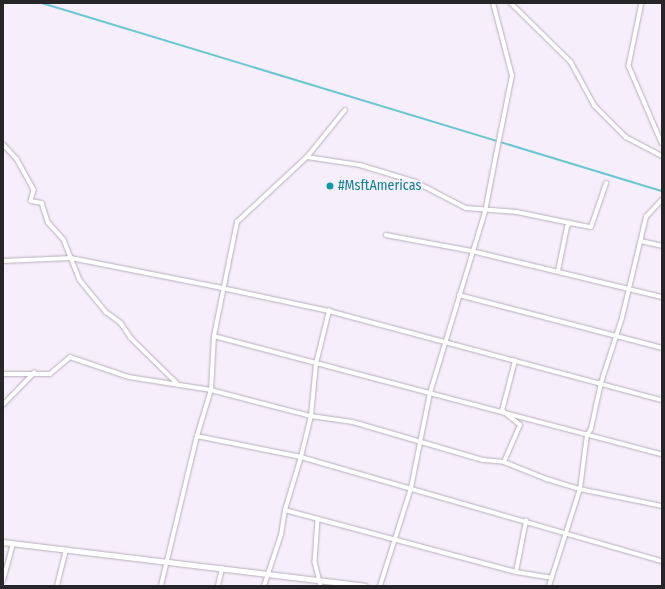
<!DOCTYPE html>
<html>
<head>
<meta charset="utf-8">
<style>
	body { margin:0 }
	#map { position:relative; width:665px; height:589px; overflow:hidden; background:#f7eefb; font-family:"Fira Sans Condensed",sans-serif }
	div>[style] { position:absolute }
	.stream>* { height:1.5px; margin:-0.75px; padding:0 0.75px; transform-origin:0.75px; border-radius:0.75px; background:#68c8d1 }
	.roads { filter:drop-shadow(0 0 1px #b7aebb) drop-shadow(0 0 1px #b7aebb) }
	.minor>* { height:3.5px; margin:-1.75px; padding:0 1.75px; transform-origin:1.75px; border-radius:1.75px; background:#fff }
	.tertiary>* { height:4.5px; margin:-2.25px; padding:0 2.25px; transform-origin:2.25px; border-radius:2.25px; background:#fff }
	.dots>* { width:11px; height:11px; translate:-50% -50%; box-sizing:border-box; border:2px solid #f7eefb; border-radius:50% }
	span { translate:-50% -50%; white-space:nowrap; text-align:center; line-height:1.15; -webkit-text-stroke:3px #f7eefb; paint-order:stroke }
	.culture-label { font-size:14px; color:#0d838f }
	.left { translate:0 -50%; text-align:left }
	.frame { position:absolute; inset:0; border:4px solid #282529; pointer-events:none }
</style>
</head>
<body>
<div id="map">
	<div class="stream">
		<div style="left:42px;top:3px;width:648px;rotate:16.87deg"></div>
	</div>
	<div class="roads">
		<div class="minor">
			<div style="left:511px;top:3px;width:84px;rotate:44.5deg"></div>
			<div style="left:571px;top:62px;width:50px;rotate:61.4deg"></div>
			<div style="left:595px;top:106px;width:44px;rotate:45deg"></div>
			<div style="left:626px;top:137px;width:41px;rotate:27.8deg"></div>
			<div style="left:642px;top:3px;width:64px;rotate:101.7deg"></div>
			<div style="left:629px;top:66px;width:84px;rotate:66.8deg"></div>
			<div style="left:3px;top:144px;width:21px;rotate:47deg"></div>
			<div style="left:17px;top:159px;width:35px;rotate:61deg"></div>
			<div style="left:34px;top:190px;width:11px;rotate:105deg"></div>
			<div style="left:31px;top:201px;width:11px;rotate:10deg"></div>
			<div style="left:42px;top:203px;width:20px;rotate:72deg"></div>
			<div style="left:48px;top:222px;width:24px;rotate:48deg"></div>
			<div style="left:64px;top:240px;width:43px;rotate:68.2deg"></div>
			<div style="left:80px;top:280px;width:41px;rotate:50.9deg"></div>
			<div style="left:106px;top:312px;width:19px;rotate:36deg"></div>
			<div style="left:121px;top:323px;width:18px;rotate:56deg"></div>
			<div style="left:131px;top:338px;width:64px;rotate:44.4deg"></div>
			<div style="left:307px;top:157px;width:54px;rotate:8.6deg"></div>
			<div style="left:360px;top:165px;width:59px;rotate:16.9deg"></div>
			<div style="left:416px;top:182px;width:56px;rotate:27.5deg"></div>
			<div style="left:466px;top:208px;width:51px;rotate:4.5deg"></div>
			<div style="left:517px;top:212px;width:54px;rotate:11.7deg"></div>
			<div style="left:386px;top:235px;width:87px;rotate:10.5deg"></div>
			<div style="left:472px;top:251px;width:195px;rotate:13.6deg"></div>
			<div style="left:641px;top:241px;width:22px;rotate:13deg"></div>
			<div style="left:3px;top:261px;width:68px;rotate:-2.5deg"></div>
			<div style="left:71px;top:258px;width:154px;rotate:11.2deg"></div>
			<div style="left:222px;top:288px;width:109px;rotate:12.1deg"></div>
			<div style="left:329px;top:311px;width:345px;rotate:15deg"></div>
			<div style="left:558px;top:271px;width:45px;rotate:-78.4deg"></div>
			<div style="left:567px;top:227px;width:5px;rotate:-53deg"></div>
			<div style="left:570px;top:223px;width:21px;rotate:11deg"></div>
			<div style="left:591px;top:227px;width:46px;rotate:-70.8deg"></div>
			<div style="left:459px;top:295px;width:210px;rotate:14.6deg"></div>
			<div style="left:214px;top:336px;width:463px;rotate:14.8deg"></div>
			<div style="left:3px;top:374px;width:47px"></div>
			<div style="left:50px;top:374px;width:26px;rotate:-40deg"></div>
			<div style="left:70px;top:357px;width:62px;rotate:18.7deg"></div>
			<div style="left:129px;top:377px;width:83px;rotate:9deg"></div>
			<div style="left:211px;top:390px;width:103px;rotate:14.6deg"></div>
			<div style="left:311px;top:416px;width:42px;rotate:8.1deg"></div>
			<div style="left:353px;top:422px;width:135px;rotate:16.3deg"></div>
			<div style="left:483px;top:460px;width:21px;rotate:5deg"></div>
			<div style="left:504px;top:462px;width:46px;rotate:21.6deg"></div>
			<div style="left:547px;top:479px;width:34px;rotate:17deg"></div>
			<div style="left:580px;top:489px;width:84px;rotate:11.7deg"></div>
			<div style="left:3px;top:405px;width:45px;rotate:-45.9deg"></div>
			<div style="left:197px;top:436px;width:106px;rotate:11.4deg"></div>
			<div style="left:301px;top:457px;width:376px;rotate:16.1deg"></div>
			<div style="left:504px;top:462px;width:40px;rotate:-66.6deg"></div>
			<div style="left:520px;top:425px;width:23px;rotate:-142deg"></div>
			<div style="left:502px;top:411px;width:52px;rotate:-75.4deg"></div>
			<div style="left:285px;top:510px;width:239px;rotate:15deg"></div>
			<div style="left:516px;top:572px;width:36px;rotate:9deg"></div>
			<div style="left:318px;top:520px;width:42px;rotate:94.1deg"></div>
			<div style="left:315px;top:562px;width:25px;rotate:76deg"></div>
			<div style="left:516px;top:572px;width:52px;rotate:-78.9deg"></div>
			<div style="left:3px;top:581px;width:38px;rotate:-75deg"></div>
			<div style="left:57px;top:586px;width:37px;rotate:-76deg"></div>
			<div style="left:161px;top:586px;width:154px;rotate:-76.5deg"></div>
			<div style="left:197px;top:436px;width:48px;rotate:-73.1deg"></div>
			<div style="left:211px;top:390px;width:54px;rotate:-86.8deg"></div>
			<div style="left:214px;top:336px;width:116px;rotate:-78.6deg"></div>
			<div style="left:237px;top:222px;width:96px;rotate:-42.9deg"></div>
			<div style="left:307px;top:157px;width:60px;rotate:-51deg"></div>
			<div style="left:218px;top:586px;width:18px;rotate:-77deg"></div>
			<div style="left:264px;top:586px;width:54px;rotate:-71.6deg"></div>
			<div style="left:281px;top:535px;width:25px;rotate:-81deg"></div>
			<div style="left:285px;top:510px;width:55px;rotate:-73.2deg"></div>
			<div style="left:301px;top:457px;width:42px;rotate:-76.3deg"></div>
			<div style="left:311px;top:416px;width:52px;rotate:-84.5deg"></div>
			<div style="left:316px;top:364px;width:55px;rotate:-76.2deg"></div>
			<div style="left:380px;top:586px;width:103px;rotate:-72.4deg"></div>
			<div style="left:411px;top:488px;width:97px;rotate:-78.7deg"></div>
			<div style="left:430px;top:393px;width:189px;rotate:-73.1deg"></div>
			<div style="left:485px;top:212px;width:58px;rotate:-79.1deg"></div>
			<div style="left:496px;top:155px;width:81px;rotate:-78.6deg"></div>
			<div style="left:512px;top:76px;width:75px;rotate:-104.6deg"></div>
			<div style="left:549px;top:586px;width:102px;rotate:-72.3deg"></div>
			<div style="left:580px;top:489px;width:54px;rotate:-82.6deg"></div>
			<div style="left:587px;top:435px;width:7px;rotate:-56deg"></div>
			<div style="left:591px;top:429px;width:47px;rotate:-77.7deg"></div>
			<div style="left:601px;top:383px;width:68px;rotate:-72.1deg"></div>
			<div style="left:622px;top:318px;width:104px;rotate:-76.6deg"></div>
			<div style="left:646px;top:217px;width:23px;rotate:-47deg"></div>
		</div>
		<div class="tertiary">
			<div style="left:3px;top:542px;width:364px;rotate:6.9deg"></div>
		</div>
	</div>
	<div class="dots">
		<div style="left:330px;top:186px;background:#0f9aa8"></div>
	</div>
	<div class="culture-label">
		<span class="left" style="left:338px;top:186px">#MsftAmericas</span>
	</div>
	<div class="frame"></div>
</div>
</body>
</html>
